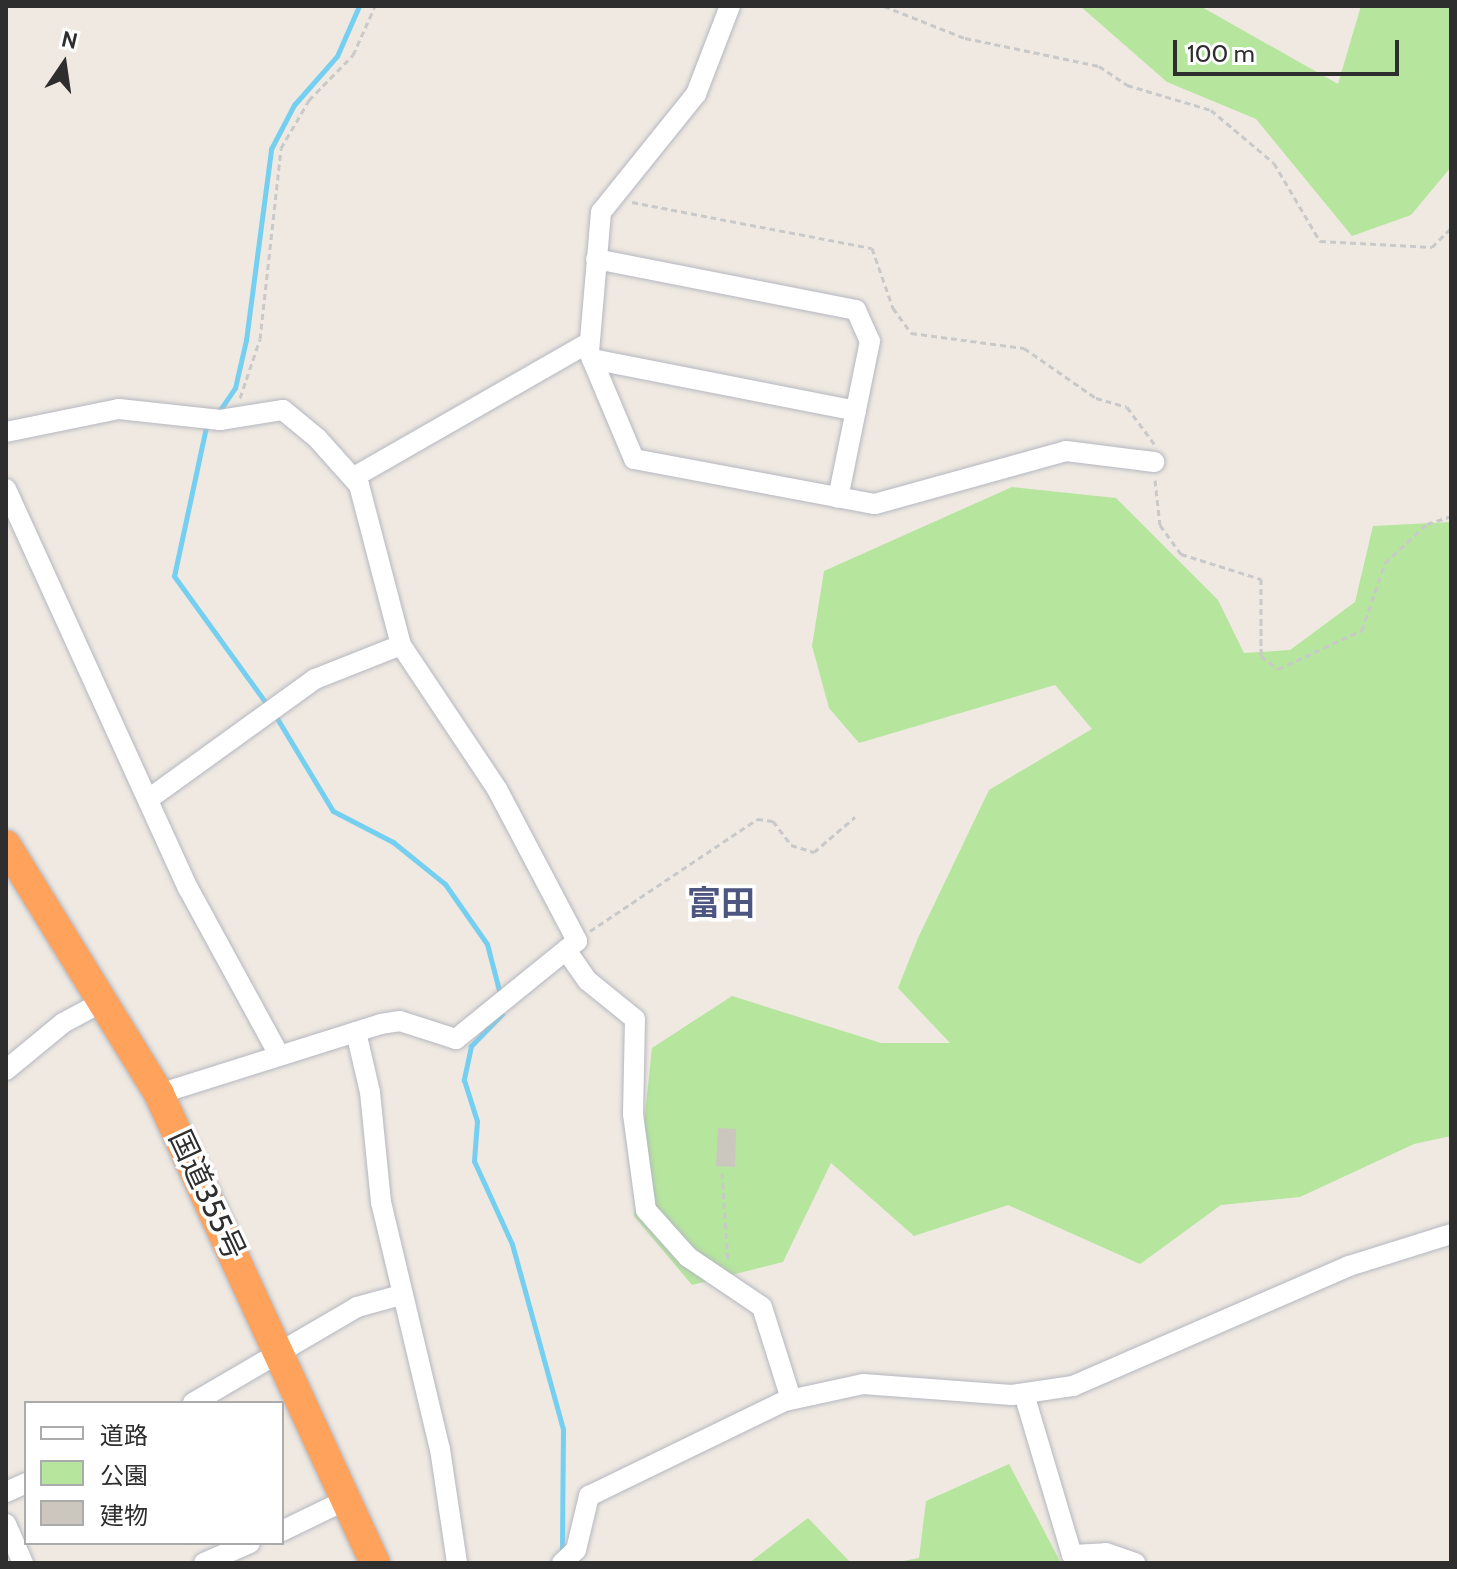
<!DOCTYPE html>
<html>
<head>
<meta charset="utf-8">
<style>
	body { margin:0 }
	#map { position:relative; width:1457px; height:1569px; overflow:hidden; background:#efe9e1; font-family:Cabin,"Noto Sans JP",sans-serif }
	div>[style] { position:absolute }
	.green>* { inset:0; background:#b6e59e }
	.stream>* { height:5px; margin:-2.5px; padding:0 2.5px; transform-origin:2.5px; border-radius:2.5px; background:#75cff0 }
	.building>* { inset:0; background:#cbc7bf }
	.path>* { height:3px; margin-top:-1.5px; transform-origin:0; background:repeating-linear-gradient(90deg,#c9c9c9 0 6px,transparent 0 10px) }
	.roads { filter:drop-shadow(0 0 2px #b4b7c1) drop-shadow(0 0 2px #b4b7c1) }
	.minor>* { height:20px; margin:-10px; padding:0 10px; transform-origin:10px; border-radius:10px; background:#fff }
	.highway>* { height:30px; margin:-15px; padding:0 15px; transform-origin:15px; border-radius:15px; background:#ffa35c }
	span { translate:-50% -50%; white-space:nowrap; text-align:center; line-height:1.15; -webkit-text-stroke:7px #fff; paint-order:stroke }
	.street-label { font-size:30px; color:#2e2e2e }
	.quarter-label { font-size:34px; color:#4d5680; font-weight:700 }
	.frame { position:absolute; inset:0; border:8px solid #2e2e2e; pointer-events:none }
	.legend { position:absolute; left:24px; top:1401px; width:260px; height:144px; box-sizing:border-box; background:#fff; border:2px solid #ababab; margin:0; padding:10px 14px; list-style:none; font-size:24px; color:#2e2e2e }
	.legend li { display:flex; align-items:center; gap:16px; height:40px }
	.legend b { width:40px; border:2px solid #ababab }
	.north { position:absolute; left:24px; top:24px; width:80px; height:80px; -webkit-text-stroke:6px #fff; paint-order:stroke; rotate:13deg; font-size:22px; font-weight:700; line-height:32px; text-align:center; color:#2e2e2e }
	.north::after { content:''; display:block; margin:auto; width:28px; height:36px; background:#2e2e2e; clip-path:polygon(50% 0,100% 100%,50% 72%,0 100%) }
	.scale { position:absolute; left:1173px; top:40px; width:226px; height:36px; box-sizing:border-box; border:4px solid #2e2e2e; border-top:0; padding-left:10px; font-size:24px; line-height:28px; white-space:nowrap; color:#2e2e2e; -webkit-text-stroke:6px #fff; paint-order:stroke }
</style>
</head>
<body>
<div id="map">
	<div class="green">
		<div style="clip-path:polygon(1080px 6px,1200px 6px,1338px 84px,1361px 6px,1451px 6px,1451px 167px,1411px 215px,1352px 236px,1256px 119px,1167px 82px)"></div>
		<div style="clip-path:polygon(1012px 487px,1116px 498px,1218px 600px,1244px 653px,1290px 650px,1355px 602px,1373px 526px,1451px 522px,1451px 1136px,1414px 1144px,1300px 1197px,1221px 1205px,1140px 1264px,1008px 1205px,914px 1236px,831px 1163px,783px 1262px,692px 1285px,634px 1216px,652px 1048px,732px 996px,881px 1043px,950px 1043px,898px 988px,918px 938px,989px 790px,1092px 729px,1055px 685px,859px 743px,829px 708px,812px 646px,824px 571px)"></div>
		<div style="clip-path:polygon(1009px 1464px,1061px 1563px,893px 1563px,919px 1558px,926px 1501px)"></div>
		<div style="clip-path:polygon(808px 1518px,851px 1563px,749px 1563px)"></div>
	</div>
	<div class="stream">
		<div style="left:220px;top:410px;width:27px;rotate:-56deg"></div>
		<div style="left:235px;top:388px;width:49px;rotate:-77.1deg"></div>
		<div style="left:246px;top:340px;width:193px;rotate:-82.5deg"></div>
		<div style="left:271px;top:149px;width:50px;rotate:-62.4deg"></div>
		<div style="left:294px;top:105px;width:65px;rotate:-48.7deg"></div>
		<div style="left:337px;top:56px;width:55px;rotate:-66.3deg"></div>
		<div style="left:206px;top:427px;width:152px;rotate:102.1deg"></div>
		<div style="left:174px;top:576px;width:162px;rotate:54.1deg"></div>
		<div style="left:275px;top:715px;width:112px;rotate:58.9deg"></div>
		<div style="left:333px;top:811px;width:68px;rotate:27.3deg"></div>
		<div style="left:393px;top:842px;width:67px;rotate:38.9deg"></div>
		<div style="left:445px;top:884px;width:73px;rotate:55deg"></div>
		<div style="left:487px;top:944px;width:52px;rotate:75.4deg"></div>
		<div style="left:502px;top:1014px;width:45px;rotate:134.1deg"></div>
		<div style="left:471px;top:1046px;width:35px;rotate:102deg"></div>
		<div style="left:464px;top:1080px;width:43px;rotate:72.4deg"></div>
		<div style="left:477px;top:1121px;width:40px;rotate:94.3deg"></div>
		<div style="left:474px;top:1161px;width:91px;rotate:65.4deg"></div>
		<div style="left:512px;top:1244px;width:192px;rotate:74.6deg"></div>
		<div style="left:563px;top:1429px;width:127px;rotate:90.5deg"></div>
	</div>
	<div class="building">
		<div style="clip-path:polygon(718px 1128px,736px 1129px,735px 1167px,716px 1166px)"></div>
	</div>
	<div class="path">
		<div style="left:884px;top:6px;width:87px;rotate:21.6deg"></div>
		<div style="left:965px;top:38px;width:137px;rotate:11.8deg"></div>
		<div style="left:1099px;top:66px;width:34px;rotate:34deg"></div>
		<div style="left:1127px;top:85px;width:88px;rotate:16.6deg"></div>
		<div style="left:1211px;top:110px;width:82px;rotate:40.1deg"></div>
		<div style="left:1274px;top:163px;width:91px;rotate:59.5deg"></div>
		<div style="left:1320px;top:241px;width:112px;rotate:3.1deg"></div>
		<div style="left:1432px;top:247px;width:27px;rotate:-45deg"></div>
		<div style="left:632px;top:202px;width:244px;rotate:10.9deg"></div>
		<div style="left:872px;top:248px;width:64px;rotate:70.7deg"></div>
		<div style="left:893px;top:308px;width:31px;rotate:54deg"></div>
		<div style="left:911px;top:333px;width:114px;rotate:7.6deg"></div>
		<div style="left:1024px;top:348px;width:88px;rotate:34.8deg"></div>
		<div style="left:1096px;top:398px;width:32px;rotate:16deg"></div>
		<div style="left:1127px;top:407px;width:47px;rotate:53.6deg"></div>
		<div style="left:240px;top:398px;width:62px;rotate:-71.3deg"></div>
		<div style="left:260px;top:339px;width:192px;rotate:-83.7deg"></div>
		<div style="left:281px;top:148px;width:56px;rotate:-59.7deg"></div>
		<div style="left:309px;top:100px;width:63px;rotate:-45.6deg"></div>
		<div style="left:353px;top:55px;width:54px;rotate:-65.8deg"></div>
		<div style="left:1155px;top:480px;width:45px;rotate:83.7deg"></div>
		<div style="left:1160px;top:525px;width:36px;rotate:54deg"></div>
		<div style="left:1181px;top:554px;width:84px;rotate:17.4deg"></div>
		<div style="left:1261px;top:579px;width:77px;rotate:90deg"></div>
		<div style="left:1261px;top:656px;width:21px;rotate:37deg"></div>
		<div style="left:1278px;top:669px;width:93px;rotate:-24.9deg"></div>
		<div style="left:1362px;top:630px;width:71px;rotate:-71.1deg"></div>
		<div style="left:1385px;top:563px;width:57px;rotate:-42.9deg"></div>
		<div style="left:1427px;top:524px;width:25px;rotate:-18deg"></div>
		<div style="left:590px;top:931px;width:201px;rotate:-33.8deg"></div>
		<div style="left:757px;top:819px;width:16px;rotate:7deg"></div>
		<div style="left:773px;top:821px;width:30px;rotate:53deg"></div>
		<div style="left:791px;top:845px;width:24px;rotate:17deg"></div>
		<div style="left:814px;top:852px;width:54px;rotate:-40.5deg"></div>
		<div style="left:722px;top:1173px;width:89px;rotate:86.1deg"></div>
	</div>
	<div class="roads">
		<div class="minor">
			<div style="left:730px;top:6px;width:94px;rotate:111.1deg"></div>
			<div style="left:696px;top:94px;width:151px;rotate:128.8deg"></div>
			<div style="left:601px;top:212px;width:141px;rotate:94.9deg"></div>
			<div style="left:589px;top:352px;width:116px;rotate:67.2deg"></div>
			<div style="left:634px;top:459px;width:245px;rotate:10.6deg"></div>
			<div style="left:875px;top:504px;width:198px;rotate:-15.5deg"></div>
			<div style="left:1066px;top:451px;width:89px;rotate:7.1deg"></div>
			<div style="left:596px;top:259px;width:265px;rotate:11.1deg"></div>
			<div style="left:856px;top:310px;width:34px;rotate:66deg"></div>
			<div style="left:870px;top:341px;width:160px;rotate:101.5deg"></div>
			<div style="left:592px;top:359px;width:269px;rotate:11.1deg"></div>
			<div style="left:6px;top:432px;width:115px;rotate:-11.5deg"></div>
			<div style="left:119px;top:409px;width:102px;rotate:6.2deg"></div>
			<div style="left:220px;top:420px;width:64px;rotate:-9deg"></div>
			<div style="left:283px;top:410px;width:44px;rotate:39.5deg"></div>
			<div style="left:317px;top:438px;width:63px;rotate:48.2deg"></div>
			<div style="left:359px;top:485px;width:165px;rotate:75.3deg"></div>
			<div style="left:401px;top:645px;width:173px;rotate:56.3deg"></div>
			<div style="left:497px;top:789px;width:172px;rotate:62.2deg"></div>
			<div style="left:577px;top:941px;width:156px;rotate:141deg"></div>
			<div style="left:456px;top:1039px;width:59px;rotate:-162.2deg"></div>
			<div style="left:400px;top:1021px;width:19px;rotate:171deg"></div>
			<div style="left:381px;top:1024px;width:233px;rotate:162.5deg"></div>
			<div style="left:354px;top:477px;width:270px;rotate:-29.8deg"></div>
			<div style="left:6px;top:489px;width:439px;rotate:65.5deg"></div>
			<div style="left:188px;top:888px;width:190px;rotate:61.4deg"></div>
			<div style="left:150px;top:798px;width:203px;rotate:-35.8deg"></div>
			<div style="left:315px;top:679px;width:92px;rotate:-21.6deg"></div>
			<div style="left:566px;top:950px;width:38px;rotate:55deg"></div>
			<div style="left:588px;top:981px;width:60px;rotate:39deg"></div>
			<div style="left:635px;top:1019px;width:95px;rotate:91.2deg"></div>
			<div style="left:633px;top:1114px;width:97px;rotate:82.3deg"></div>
			<div style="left:646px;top:1210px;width:63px;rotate:48.2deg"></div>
			<div style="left:688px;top:1257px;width:89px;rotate:34deg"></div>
			<div style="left:762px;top:1307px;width:96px;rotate:72.5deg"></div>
			<div style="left:356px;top:1032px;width:62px;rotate:76.9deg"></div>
			<div style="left:370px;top:1092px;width:111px;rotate:84.3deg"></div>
			<div style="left:381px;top:1202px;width:254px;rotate:76.6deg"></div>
			<div style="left:440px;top:1449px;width:115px;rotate:81.5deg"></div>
			<div style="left:6px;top:1070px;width:74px;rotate:-39.5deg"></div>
			<div style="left:63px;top:1023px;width:49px;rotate:-28.1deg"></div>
			<div style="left:1024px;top:1394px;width:168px;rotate:73.4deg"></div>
			<div style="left:1072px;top:1555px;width:34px;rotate:-3deg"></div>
			<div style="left:1106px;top:1553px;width:31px;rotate:19deg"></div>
			<div style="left:193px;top:1403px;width:190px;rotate:-30.3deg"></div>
			<div style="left:357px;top:1307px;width:46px;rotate:-15.3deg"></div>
			<div style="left:6px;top:1492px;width:22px;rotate:-24deg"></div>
			<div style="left:6px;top:1524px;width:43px;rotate:66.4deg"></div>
			<div style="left:282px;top:1531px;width:76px;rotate:-25.9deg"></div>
			<div style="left:204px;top:1563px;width:50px;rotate:-23.5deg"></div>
			<div style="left:562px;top:1563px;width:19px;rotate:-43deg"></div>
			<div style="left:576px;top:1550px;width:56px;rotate:-76.5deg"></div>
			<div style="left:589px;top:1496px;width:218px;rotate:-25.9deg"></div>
			<div style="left:785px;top:1401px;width:80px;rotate:-12.3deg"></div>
			<div style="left:863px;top:1384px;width:149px;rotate:4.2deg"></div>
			<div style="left:1012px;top:1395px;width:62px;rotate:-8.4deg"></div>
			<div style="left:1073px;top:1386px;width:301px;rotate:-23.5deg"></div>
			<div style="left:1349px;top:1266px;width:107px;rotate:-17.4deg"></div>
		</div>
		<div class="highway">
			<div style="left:6px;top:845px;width:292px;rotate:58.4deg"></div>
			<div style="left:159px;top:1094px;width:516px;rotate:65.27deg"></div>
		</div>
	</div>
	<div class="street-label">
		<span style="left:207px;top:1195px;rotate:65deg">国道355号</span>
	</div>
	<div class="quarter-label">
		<span style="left:721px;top:904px">富田</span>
	</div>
	<div class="frame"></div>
	<ul class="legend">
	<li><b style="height:10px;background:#fff"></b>道路</li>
	<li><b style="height:22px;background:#b6e59e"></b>公園</li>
	<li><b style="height:22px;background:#cbc7bf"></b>建物</li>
	</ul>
	<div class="north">N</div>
	<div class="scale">100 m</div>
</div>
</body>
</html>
